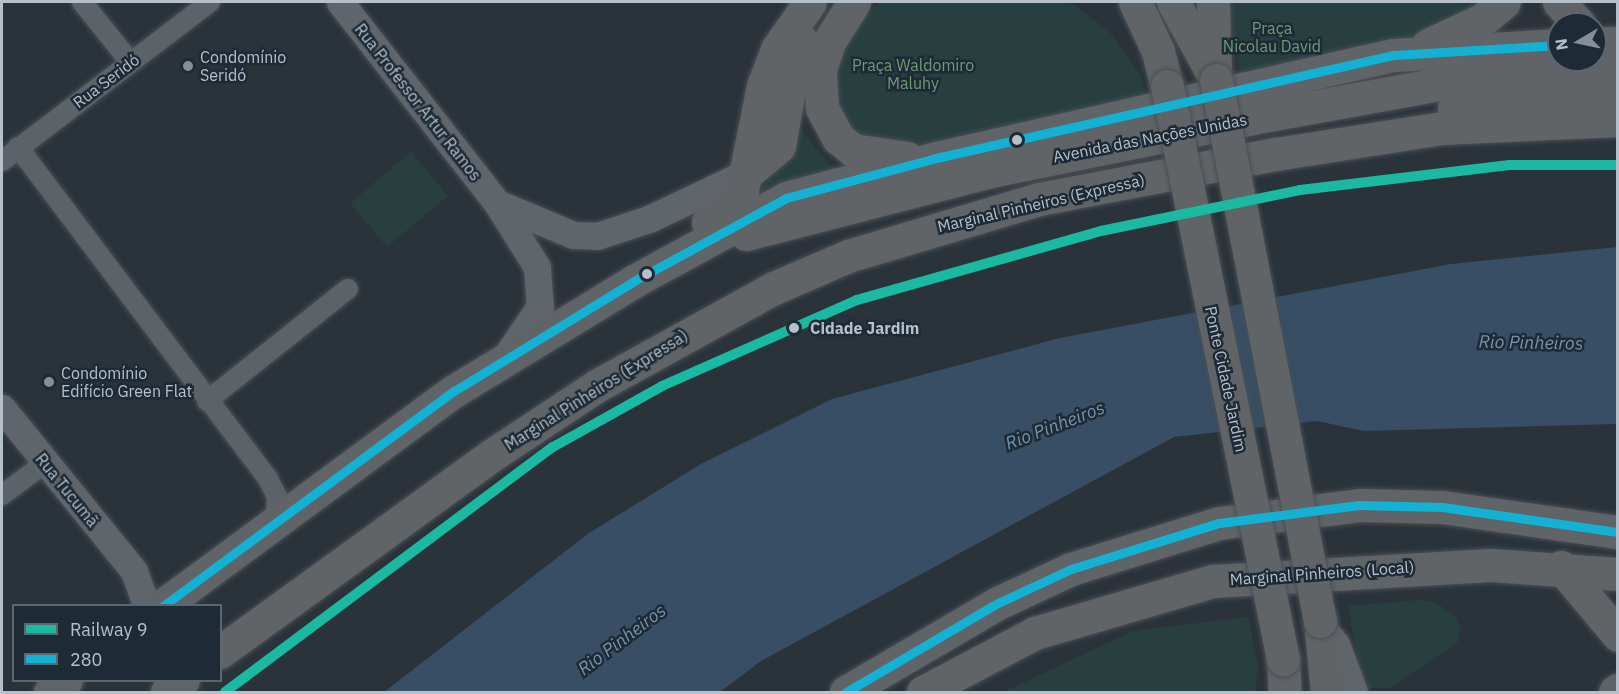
<!DOCTYPE html>
<html>
<head>
<meta charset="utf-8">
<style>
	body { margin:0 }
	#map { position:relative; width:1619px; height:694px; overflow:hidden; background:#2b333a; font-family:"IBM Plex Sans",sans-serif }
	div>[style] { position:absolute }
	.green>* { inset:0; background:#283f40 }
	.water>* { inset:0; background:#374e64 }
	.roads { filter:drop-shadow(0 0 2px #494f55) drop-shadow(0 0 2px #494f55) }
	.street>* { height:20px; margin:-10px; padding:0 10px; transform-origin:10px; border-radius:10px; background:#5b6268 }
	.secondary>* { height:27px; margin:-13.5px; padding:0 13.5px; transform-origin:13.5px; border-radius:13.5px; background:#60656c }
	.highway>* { height:33px; margin:-16.5px; padding:0 16.5px; transform-origin:16.5px; border-radius:16.5px; background:#606467 }
	.bridges { filter:drop-shadow(0 0 2px #484f55) drop-shadow(0 0 2px #484f55) }
	.highway-bridge>* { height:33px; margin:-16.5px; padding:0 16.5px; transform-origin:16.5px; border-radius:16.5px; background:#606467 }
	.bus-1>* { height:9px; margin:-4.5px; padding:0 4.5px; transform-origin:4.5px; border-radius:4.5px; background:#13b2d5 }
	.rail-1>* { height:10px; margin:-5px; padding:0 5px; transform-origin:5px; border-radius:5px; background:#1ab9a1 }
	.dots>* { width:16px; height:16px; translate:-50% -50%; box-sizing:border-box; border:3px solid #1e2a35; border-radius:50% }
	span { translate:-50% -50%; white-space:nowrap; text-align:center; line-height:1.15; -webkit-text-stroke:5px #1e2a35; paint-order:stroke }
	.park-label { font-size:16px; color:#6c9c72 }
	.poi-label { font-size:16px; color:#b6c0cb }
	.left { translate:0 -50%; text-align:left }
	.street-label { font-size:16px; color:#b6c0cb }
	.stop-label { font-size:16px; color:#b6c0cb; font-weight:700 }
	.water-label { font-size:18px; color:#7594ae; font-style:italic }
	.frame { position:absolute; inset:0; border:3px solid #b6c0cb; pointer-events:none }
	.legend { position:absolute; left:12px; top:604px; width:210px; height:78px; box-sizing:border-box; background:#1e2a35; border:2px solid #5b6671; margin:0; padding:8px 10px; list-style:none; font-size:18px; color:#b6c0cb }
	.legend li { display:flex; align-items:center; gap:12px; height:30px }
	.legend b { width:30px; border:2px solid #5b6671 }
	.north { position:absolute; left:1547px; top:12px; width:60px; height:60px; box-sizing:border-box; background:#1e2a35; border:2px solid #5b6671; border-radius:50%; rotate:261deg; font-size:16px; font-weight:700; line-height:24px; text-align:center; color:#b6c0cb }
	.north::after { content:''; display:block; margin:auto; width:21px; height:27px; background:#858f98; clip-path:polygon(50% 0,100% 100%,50% 72%,0 100%) }
</style>
</head>
<body>
<div id="map">
	<div class="green">
		<div style="clip-path:polygon(879px 2px,1069px 2px,1108px 30px,1141px 76px,1146px 96px,901px 151px,857px 140px,832px 103px,846px 35px)"></div>
		<div style="clip-path:polygon(1227px 2px,1488px 2px,1460px 28px,1242px 81px)"></div>
		<div style="clip-path:polygon(796px 124px,839px 175px,752px 208px)"></div>
		<div style="clip-path:polygon(411px 152px,448px 196px,387px 247px,350px 203px)"></div>
		<div style="clip-path:polygon(1419px 600px,1435px 602px,1454px 615px,1461px 629px,1457px 643px,1390px 688px,1369px 688px,1360px 672px,1348px 606px)"></div>
		<div style="clip-path:polygon(1248px 617px,1258px 667px,1255px 692px,1003px 692px,1133px 631px)"></div>
	</div>
	<div class="water">
		<div style="clip-path:polygon(1617px 247px,1617px 424px,1364px 431px,1317px 421px,1174px 437px,761px 661px,720px 692px,384px 692px,589px 533px,701px 464px,832px 399px,1060px 338px,1451px 264px)"></div>
	</div>
	<div class="roads">
		<div class="street">
			<div style="left:82px;top:2px;width:78px;rotate:51.2deg"></div>
			<div style="left:18px;top:147px;width:416px;rotate:53deg"></div>
			<div style="left:268px;top:479px;width:20px;rotate:63deg"></div>
			<div style="left:277px;top:497px;width:21px;rotate:93deg"></div>
			<div style="left:2px;top:161px;width:262px;rotate:-37.4deg"></div>
			<div style="left:207px;top:401px;width:180px;rotate:-38.5deg"></div>
			<div style="left:2px;top:495px;width:54px;rotate:-36.7deg"></div>
		</div>
		<div class="secondary">
			<div style="left:340px;top:2px;width:255px;rotate:52deg"></div>
			<div style="left:497px;top:203px;width:75px;rotate:58deg"></div>
			<div style="left:537px;top:267px;width:39px;rotate:86deg"></div>
			<div style="left:540px;top:306px;width:55px;rotate:124deg"></div>
			<div style="left:497px;top:203px;width:82px;rotate:22.8deg"></div>
			<div style="left:573px;top:235px;width:24px;rotate:2deg"></div>
			<div style="left:597px;top:236px;width:55px;rotate:-18.1deg"></div>
			<div style="left:649px;top:219px;width:110px;rotate:-25.4deg"></div>
			<div style="left:2px;top:408px;width:210px;rotate:51deg"></div>
			<div style="left:134px;top:571px;width:37px;rotate:70deg"></div>
			<div style="left:1320px;top:625px;width:25px;rotate:50deg"></div>
			<div style="left:1336px;top:644px;width:51px;rotate:69.4deg"></div>
		</div>
		<div class="highway">
			<div style="left:854px;top:2px;width:47px;rotate:122deg"></div>
			<div style="left:829px;top:42px;width:29px;rotate:108deg"></div>
			<div style="left:820px;top:70px;width:38px;rotate:87deg"></div>
			<div style="left:822px;top:108px;width:34px;rotate:62deg"></div>
			<div style="left:838px;top:138px;width:19px;rotate:39deg"></div>
			<div style="left:853px;top:150px;width:55px;rotate:8.4deg"></div>
			<div style="left:1135px;top:2px;width:54px;rotate:64.9deg"></div>
			<div style="left:1158px;top:51px;width:36px;rotate:76deg"></div>
			<div style="left:1173px;top:2px;width:85px;rotate:61deg"></div>
			<div style="left:1213px;top:2px;width:66px;rotate:88.3deg"></div>
			<div style="left:1559px;top:2px;width:30px;rotate:48deg"></div>
			<div style="left:1595px;top:43px;width:23px"></div>
			<div style="left:1428px;top:45px;width:60px;rotate:-24.8deg"></div>
			<div style="left:1482px;top:20px;width:28px;rotate:-39deg"></div>
			<div style="left:1454px;top:108px;width:164px;rotate:-4.2deg"></div>
			<div style="left:748px;top:172px;width:40px;rotate:-40deg"></div>
			<div style="left:779px;top:146px;width:92px;rotate:-80deg"></div>
			<div style="left:795px;top:55px;width:15px;rotate:-58deg"></div>
			<div style="left:708px;top:222px;width:43px;rotate:-39.3deg"></div>
			<div style="left:741px;top:195px;width:111px;rotate:-78.6deg"></div>
			<div style="left:763px;top:86px;width:40px;rotate:-69deg"></div>
			<div style="left:777px;top:49px;width:57px;rotate:-54.9deg"></div>
			<div style="left:746px;top:234px;width:257px;rotate:-14.4deg"></div>
			<div style="left:995px;top:170px;width:262px;rotate:-11.4deg"></div>
			<div style="left:1252px;top:118px;width:235px;rotate:-10.3deg"></div>
			<div style="left:1483px;top:76px;width:135px;rotate:-3.8deg"></div>
			<div style="left:1561px;top:567px;width:89px;rotate:50deg"></div>
			<div style="left:162px;top:606px;width:363px;rotate:-36.4deg"></div>
			<div style="left:454px;top:391px;width:211px;rotate:-31.4deg"></div>
			<div style="left:634px;top:281px;width:173px;rotate:-28.6deg"></div>
			<div style="left:786px;top:198px;width:155px;rotate:-14.9deg"></div>
			<div style="left:936px;top:158px;width:469px;rotate:-12.7deg"></div>
			<div style="left:1394px;top:55px;width:165px;rotate:-3.5deg"></div>
			<div style="left:1320px;top:621px;width:71px;rotate:84.4deg"></div>
			<div style="left:220px;top:652px;width:336px;rotate:-35.9deg"></div>
			<div style="left:492px;top:455px;width:127px;rotate:-33.4deg"></div>
			<div style="left:598px;top:385px;width:201px;rotate:-28.9deg"></div>
			<div style="left:774px;top:288px;width:81px;rotate:-23.4deg"></div>
			<div style="left:848px;top:256px;width:199px;rotate:-16.6deg"></div>
			<div style="left:1039px;top:199px;width:241px;rotate:-10.8deg"></div>
			<div style="left:1276px;top:154px;width:168px;rotate:-8.9deg"></div>
			<div style="left:1442px;top:128px;width:176px;rotate:-2.6deg"></div>
			<div style="left:1283px;top:659px;width:33px;rotate:87deg"></div>
			<div style="left:50px;top:692px;width:20px;rotate:-37deg"></div>
			<div style="left:167px;top:692px;width:20px;rotate:-37deg"></div>
			<div style="left:846px;top:692px;width:176px;rotate:-30.4deg"></div>
			<div style="left:998px;top:603px;width:81px;rotate:-25deg"></div>
			<div style="left:1071px;top:569px;width:155px;rotate:-17.3deg"></div>
			<div style="left:1219px;top:523px;width:141px;rotate:-7.3deg"></div>
			<div style="left:1359px;top:505px;width:83px;rotate:1.4deg"></div>
			<div style="left:1442px;top:507px;width:178px;rotate:8.1deg"></div>
			<div style="left:923px;top:692px;width:127px;rotate:-27.8deg"></div>
			<div style="left:1035px;top:633px;width:185px;rotate:-16.3deg"></div>
			<div style="left:1213px;top:581px;width:278px;rotate:-3.3deg"></div>
			<div style="left:1491px;top:565px;width:127px;rotate:4.1deg"></div>
			<div style="left:1615px;top:692px;width:4px;rotate:-34deg"></div>
		</div>
	</div>
	<div class="bridges">
		<div class="highway-bridge">
			<div style="left:1216px;top:80px;width:551px;rotate:79.12deg"></div>
			<div style="left:1167px;top:86px;width:585px;rotate:78.56deg"></div>
		</div>
	</div>
	<div class="bus-1">
		<div style="left:163px;top:606px;width:362px;rotate:-36.5deg"></div>
		<div style="left:454px;top:391px;width:211px;rotate:-31.4deg"></div>
		<div style="left:634px;top:281px;width:173px;rotate:-28.6deg"></div>
		<div style="left:786px;top:198px;width:155px;rotate:-14.9deg"></div>
		<div style="left:936px;top:158px;width:469px;rotate:-12.7deg"></div>
		<div style="left:1394px;top:55px;width:165px;rotate:-3.5deg"></div>
		<div style="left:846px;top:692px;width:176px;rotate:-30.4deg"></div>
		<div style="left:998px;top:603px;width:81px;rotate:-25deg"></div>
		<div style="left:1071px;top:569px;width:155px;rotate:-17.3deg"></div>
		<div style="left:1219px;top:523px;width:141px;rotate:-7.3deg"></div>
		<div style="left:1359px;top:505px;width:83px;rotate:1.4deg"></div>
		<div style="left:1442px;top:507px;width:178px;rotate:8.1deg"></div>
	</div>
	<div class="rail-1">
		<div style="left:225px;top:692px;width:409px;rotate:-36.8deg"></div>
		<div style="left:553px;top:447px;width:125px;rotate:-29.2deg"></div>
		<div style="left:662px;top:386px;width:213px;rotate:-23.8deg"></div>
		<div style="left:857px;top:300px;width:254px;rotate:-15.8deg"></div>
		<div style="left:1101px;top:231px;width:203px;rotate:-11.6deg"></div>
		<div style="left:1300px;top:190px;width:211px;rotate:-6.8deg"></div>
		<div style="left:1510px;top:165px;width:108px"></div>
	</div>
	<div class="dots">
		<div style="left:188px;top:66px;background:#858f98"></div>
		<div style="left:1017px;top:140px;background:#b6c0cb"></div>
		<div style="left:647px;top:274px;background:#b6c0cb"></div>
		<div style="left:794px;top:328px;background:#b6c0cb"></div>
		<div style="left:49px;top:382px;background:#858f98"></div>
	</div>
	<div class="park-label">
		<span style="left:1272px;top:37px">Praça<br>Nicolau David</span>
		<span style="left:913px;top:74px">Praça Waldomiro<br>Maluhy</span>
	</div>
	<div class="poi-label">
		<span class="left" style="left:200px;top:66px">Condomínio<br>Seridó</span>
		<span class="left" style="left:61px;top:382px">Condomínio<br>Edifício Green Flat</span>
	</div>
	<div class="street-label">
		<span style="left:106px;top:81px;rotate:-37deg">Rua Seridó</span>
		<span style="left:418px;top:102px;rotate:52deg">Rua Professor Artur Ramos</span>
		<span style="left:1150px;top:138px;rotate:-11deg">Avenida das Nações Unidas</span>
		<span style="left:1041px;top:203px;rotate:-13deg">Marginal Pinheiros (Expressa)</span>
		<span style="left:1226px;top:379px;rotate:78deg">Ponte Cidade Jardim</span>
		<span style="left:596px;top:390px;rotate:-32deg">Marginal Pinheiros (Expressa)</span>
		<span style="left:67px;top:490px;rotate:51deg">Rua Tucumã</span>
		<span style="left:1322px;top:573px;rotate:-4deg">Marginal Pinheiros (Local)</span>
	</div>
	<div class="stop-label">
		<span class="left" style="left:810px;top:328px">Cidade Jardim</span>
	</div>
	<div class="water-label">
		<span style="left:1531px;top:343px;rotate:1deg">Rio Pinheiros</span>
		<span style="left:1055px;top:426px;rotate:-21deg">Rio Pinheiros</span>
		<span style="left:622px;top:640px;rotate:-37deg">Rio Pinheiros</span>
	</div>
	<div class="frame"></div>
	<ul class="legend">
	<li><b style="height:8px;background:#1ab9a1"></b>Railway 9</li>
	<li><b style="height:8px;background:#13b2d5"></b>280</li>
	</ul>
	<div class="north">N</div>
</div>
</body>
</html>
